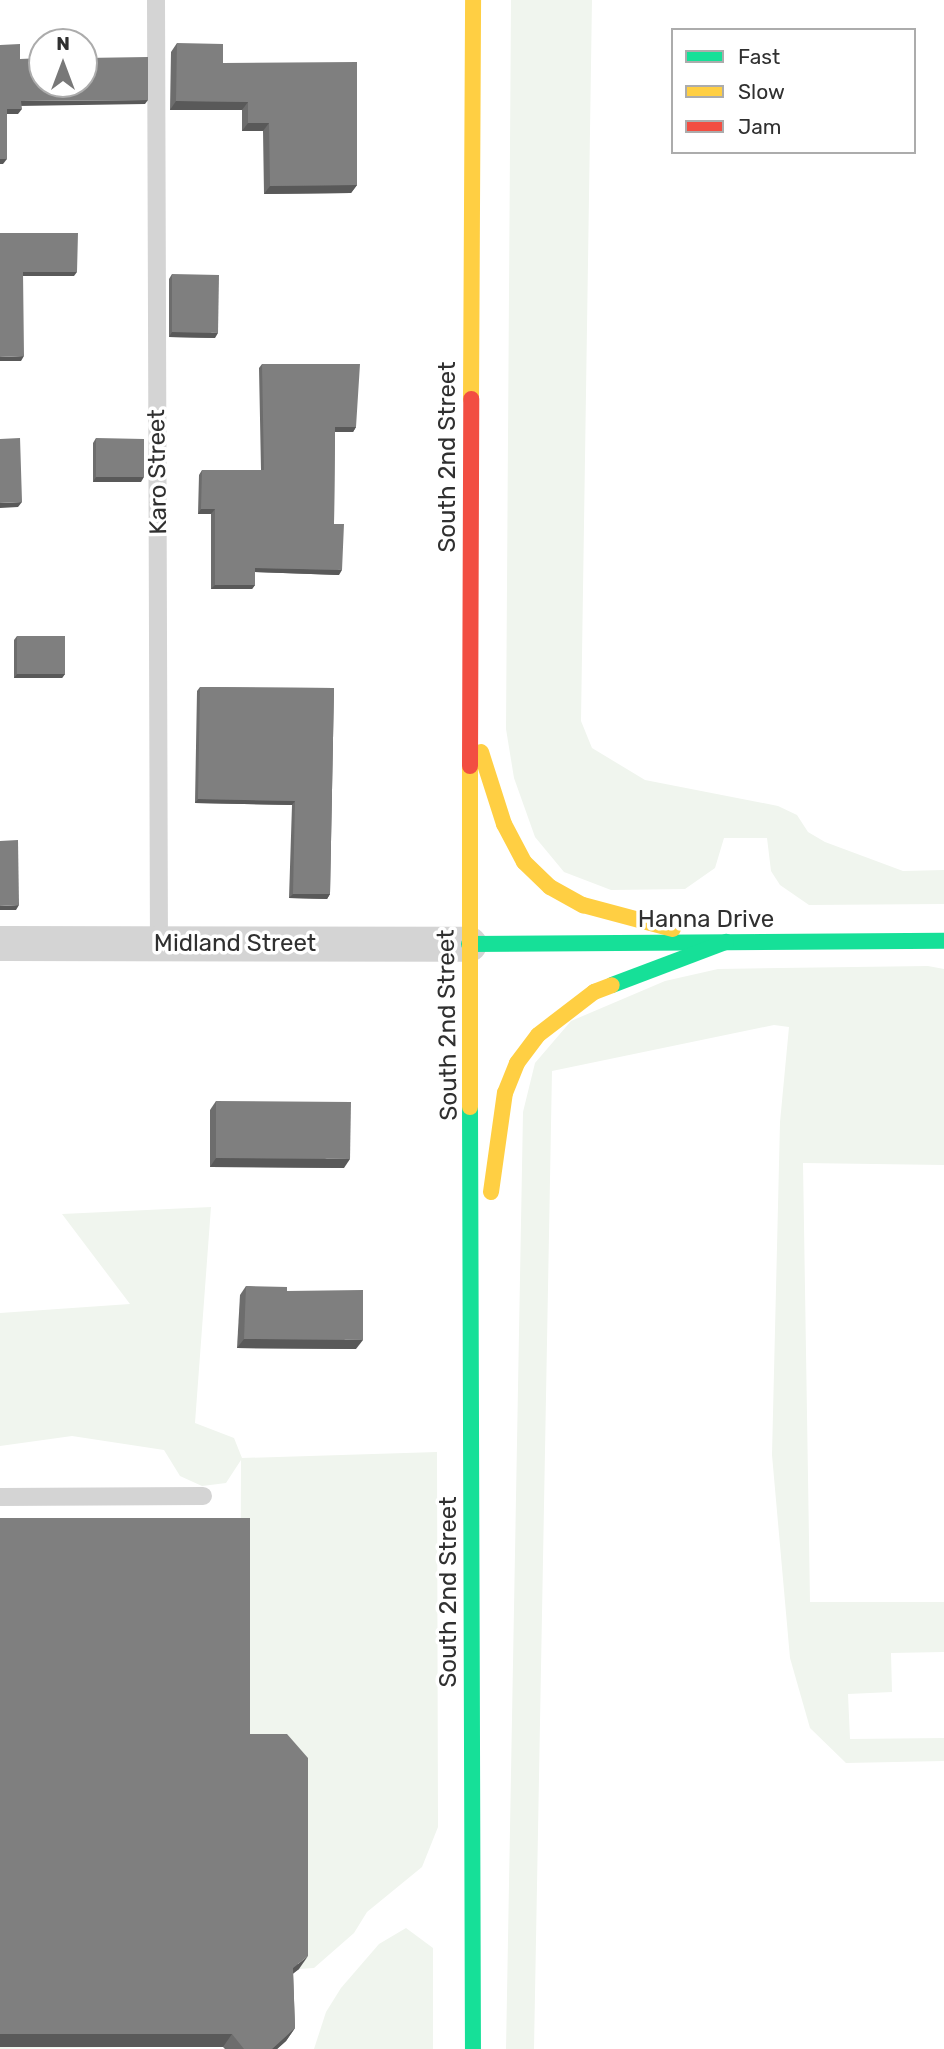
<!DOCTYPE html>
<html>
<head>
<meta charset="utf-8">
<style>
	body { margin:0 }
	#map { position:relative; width:944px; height:2049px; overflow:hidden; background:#fff; font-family:Rubik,sans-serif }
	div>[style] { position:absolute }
	.green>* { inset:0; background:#f0f5ee }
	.lane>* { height:18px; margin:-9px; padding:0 9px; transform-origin:9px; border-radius:9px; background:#d4d4d4 }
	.street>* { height:35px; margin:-17.5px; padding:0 17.5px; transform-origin:17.5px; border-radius:17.5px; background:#d4d4d4 }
	.fast>* { height:16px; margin:-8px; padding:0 8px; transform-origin:8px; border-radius:8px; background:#16e098 }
	.slow>* { height:16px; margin:-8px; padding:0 8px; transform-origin:8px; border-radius:8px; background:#ffcf43 }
	.jam>* { height:16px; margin:-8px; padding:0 8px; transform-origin:8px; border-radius:8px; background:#f24e42 }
	.wall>* { inset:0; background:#6d6d6d }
	.shaded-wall>* { inset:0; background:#595959 }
	.building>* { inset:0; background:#7f7f7f }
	span { translate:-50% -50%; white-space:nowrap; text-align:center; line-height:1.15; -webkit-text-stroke:7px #fff; paint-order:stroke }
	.street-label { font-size:24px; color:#303030 }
	.legend { position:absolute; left:671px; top:28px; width:245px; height:126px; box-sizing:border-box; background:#fff; border:2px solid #acacac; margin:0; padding:9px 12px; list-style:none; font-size:21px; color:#303030 }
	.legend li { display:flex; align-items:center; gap:14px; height:35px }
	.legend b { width:35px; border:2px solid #acacac }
	.north { position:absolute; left:28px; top:28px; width:70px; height:70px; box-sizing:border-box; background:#fff; border:2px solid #acacac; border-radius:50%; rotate:0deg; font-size:19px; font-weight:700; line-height:28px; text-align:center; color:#303030 }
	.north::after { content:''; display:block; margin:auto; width:24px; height:32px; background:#787878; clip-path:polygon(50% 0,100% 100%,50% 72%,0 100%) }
</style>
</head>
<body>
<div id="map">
	<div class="green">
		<div style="clip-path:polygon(511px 0,592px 0,581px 721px,592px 748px,645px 780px,778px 806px,797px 815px,808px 832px,825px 842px,903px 871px,944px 870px,944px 904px,809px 905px,780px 885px,771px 871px,767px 838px,724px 838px,715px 868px,685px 889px,611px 890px,564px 872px,535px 837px,514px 778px,506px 729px)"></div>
		<div style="clip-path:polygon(928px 966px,944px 969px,944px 1165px,803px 1163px,810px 1602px,944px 1602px,944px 1652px,891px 1653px,892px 1692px,848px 1694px,850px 1739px,944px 1738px,944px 1761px,846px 1763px,810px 1728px,790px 1658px,772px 1455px,780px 1122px,789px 1027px,774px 1025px,552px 1071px,534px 2049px,506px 2049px,523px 1112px,535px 1063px,571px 1021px,665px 981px,718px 969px)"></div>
		<div style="clip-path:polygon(211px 1207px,195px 1423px,234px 1438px,242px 1458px,437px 1452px,438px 1827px,422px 1867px,367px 1912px,354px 1933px,314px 1968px,299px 1969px,299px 1771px,240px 1747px,241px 1460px,226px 1483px,202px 1486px,180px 1476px,164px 1450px,72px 1436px,0 1446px,0 1313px,130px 1304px,62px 1214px)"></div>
		<div style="clip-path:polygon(406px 1928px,433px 1948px,433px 2049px,314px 2049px,326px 2012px,341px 1988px,379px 1944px)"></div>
		<div style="clip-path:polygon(0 2047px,143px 2047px,0 2049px)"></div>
	</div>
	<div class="lane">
		<div style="left:156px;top:0;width:945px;rotate:89.82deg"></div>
		<div style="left:0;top:1497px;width:203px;rotate:-0.3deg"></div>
	</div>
	<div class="street">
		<div style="left:0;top:943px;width:469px;rotate:0.1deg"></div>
	</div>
	<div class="fast">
		<div style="left:469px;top:944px;width:475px;rotate:-0.4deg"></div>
		<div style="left:612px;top:985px;width:122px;rotate:-20.7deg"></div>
		<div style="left:470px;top:1107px;width:942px;rotate:89.82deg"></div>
	</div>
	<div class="slow">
		<div style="left:471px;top:399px;width:399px;rotate:-89.7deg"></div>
		<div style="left:481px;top:752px;width:76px;rotate:72.3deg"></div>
		<div style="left:504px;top:824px;width:43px;rotate:62.2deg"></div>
		<div style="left:524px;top:862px;width:36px;rotate:44deg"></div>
		<div style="left:550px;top:887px;width:38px;rotate:29deg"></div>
		<div style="left:583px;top:905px;width:93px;rotate:14.9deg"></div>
		<div style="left:470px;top:1107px;width:341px;rotate:-90deg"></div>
		<div style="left:491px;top:1192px;width:100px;rotate:-82deg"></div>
		<div style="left:505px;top:1093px;width:32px;rotate:-68deg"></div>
		<div style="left:517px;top:1063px;width:35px;rotate:-53deg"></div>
		<div style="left:538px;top:1035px;width:71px;rotate:-37.5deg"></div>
		<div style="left:594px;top:992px;width:19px;rotate:-21deg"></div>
	</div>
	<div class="jam">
		<div style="left:470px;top:766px;width:367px;rotate:-89.8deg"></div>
	</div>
	<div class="wall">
		<div style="clip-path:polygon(177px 43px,223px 63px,357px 185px,351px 193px,264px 194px,263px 131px,242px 131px,242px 110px,170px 110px,171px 52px)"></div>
		<div style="clip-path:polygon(172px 274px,215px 338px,169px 337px,169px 279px)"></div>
		<div style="clip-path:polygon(262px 364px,356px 427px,353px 432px,335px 432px,334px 524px,339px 575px,255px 572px,255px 585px,252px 589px,211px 589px,211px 514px,198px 514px,199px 475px,202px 470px,261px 470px,259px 368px)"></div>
		<div style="clip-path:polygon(96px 438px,141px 482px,93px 482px,93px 443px)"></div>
		<div style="clip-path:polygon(17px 636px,65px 674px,62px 678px,14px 678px,14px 640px)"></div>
		<div style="clip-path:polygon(200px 687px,334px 688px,330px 894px,327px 899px,289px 898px,292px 805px,195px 803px,197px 691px)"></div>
		<div style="clip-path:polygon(216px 1101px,344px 1168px,210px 1167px,210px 1110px)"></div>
		<div style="clip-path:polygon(246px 1286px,287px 1291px,356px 1349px,237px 1348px,240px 1295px)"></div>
		<div style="clip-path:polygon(250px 1734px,299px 1969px,293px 1973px,295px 2028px,286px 2041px,277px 2049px,225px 2049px,223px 2047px,0 2047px)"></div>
	</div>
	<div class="shaded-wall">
		<div style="clip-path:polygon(148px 100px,145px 104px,18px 106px,21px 101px)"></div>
		<div style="clip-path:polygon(176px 101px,248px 102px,242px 110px,170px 110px)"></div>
		<div style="clip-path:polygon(7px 109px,22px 109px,18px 114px,3px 114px)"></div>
		<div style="clip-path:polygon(248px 123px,269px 123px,263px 131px,242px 131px)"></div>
		<div style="clip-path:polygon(0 159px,7px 159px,3px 164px,0 164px)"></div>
		<div style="clip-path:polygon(357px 185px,351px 193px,264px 194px,270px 186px)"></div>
		<div style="clip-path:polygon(23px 272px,77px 272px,74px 276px,19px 276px)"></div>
		<div style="clip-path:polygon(172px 332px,218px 333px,215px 338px,169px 337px)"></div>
		<div style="clip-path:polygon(24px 356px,21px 361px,0 361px,0 357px)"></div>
		<div style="clip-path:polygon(335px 427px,356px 427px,353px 432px,332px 432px)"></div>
		<div style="clip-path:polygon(96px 477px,144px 477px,141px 482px,93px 482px)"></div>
		<div style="clip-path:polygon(22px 502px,18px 507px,0 508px,0 503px)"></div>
		<div style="clip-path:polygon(201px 509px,215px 509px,211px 514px,198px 514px)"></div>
		<div style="clip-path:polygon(255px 568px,342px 570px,339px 575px,252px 572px)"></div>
		<div style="clip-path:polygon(215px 585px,255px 585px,252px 589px,211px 589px)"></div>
		<div style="clip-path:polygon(17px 674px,65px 674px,62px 678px,14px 678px)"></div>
		<div style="clip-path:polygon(198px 799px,295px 801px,292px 805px,195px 803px)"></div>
		<div style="clip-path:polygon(293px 894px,330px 894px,327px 899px,289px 898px)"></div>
		<div style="clip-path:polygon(19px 905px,16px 910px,0 910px,0 906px)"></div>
		<div style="clip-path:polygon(216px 1158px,350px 1159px,344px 1168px,210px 1167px)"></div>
		<div style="clip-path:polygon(244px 1339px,363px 1340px,356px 1349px,237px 1348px)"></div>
		<div style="clip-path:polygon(308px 1956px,299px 1969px,284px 1981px,293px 1968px)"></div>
		<div style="clip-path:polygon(295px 2028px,286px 2041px,277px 2049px,272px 2049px)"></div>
		<div style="clip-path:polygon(0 2034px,232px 2034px,223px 2047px,0 2047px)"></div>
	</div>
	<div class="building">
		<div style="clip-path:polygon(177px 43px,223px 44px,223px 63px,357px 62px,357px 185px,270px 186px,269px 123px,248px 123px,248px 102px,176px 101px)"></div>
		<div style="clip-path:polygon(20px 44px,20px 59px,42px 58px,42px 84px,84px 84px,84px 58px,148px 57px,148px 100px,21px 101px,22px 109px,7px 109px,7px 159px,0 159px,0 45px)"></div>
		<div style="clip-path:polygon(0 233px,78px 233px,77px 272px,23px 272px,24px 356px,0 357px)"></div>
		<div style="clip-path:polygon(172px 274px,219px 275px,218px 333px,172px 332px)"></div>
		<div style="clip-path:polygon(262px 364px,360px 364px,356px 427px,335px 427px,334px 524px,344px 524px,342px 570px,255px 568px,255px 585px,215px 585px,215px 509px,201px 509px,202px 470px,264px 470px)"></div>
		<div style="clip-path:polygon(20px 438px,22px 502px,0 503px,0 439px)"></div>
		<div style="clip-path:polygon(96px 438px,144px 439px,144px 477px,96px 477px)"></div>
		<div style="clip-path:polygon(17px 636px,65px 636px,65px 674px,17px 674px)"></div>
		<div style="clip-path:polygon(200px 687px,334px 688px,330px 894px,293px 894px,295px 801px,198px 799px)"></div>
		<div style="clip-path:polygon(18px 840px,19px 905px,0 906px,0 841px)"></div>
		<div style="clip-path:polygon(216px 1101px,351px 1102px,350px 1159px,216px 1158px)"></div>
		<div style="clip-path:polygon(246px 1286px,287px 1287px,287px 1291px,363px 1290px,363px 1340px,244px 1339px)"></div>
		<div style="clip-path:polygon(0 1518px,250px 1518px,250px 1734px,287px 1734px,308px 1758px,308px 1956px,293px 1968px,295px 2028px,272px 2049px,244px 2049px,232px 2034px,0 2034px)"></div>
	</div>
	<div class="street-label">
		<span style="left:448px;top:457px;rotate:-90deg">South 2nd Street</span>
		<span style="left:158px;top:472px;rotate:-91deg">Karo Street</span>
		<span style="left:706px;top:920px">Hanna Drive</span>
		<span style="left:235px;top:944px">Midland Street</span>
		<span style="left:448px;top:1025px;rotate:-91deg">South 2nd Street</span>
		<span style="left:449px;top:1592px;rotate:-90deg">South 2nd Street</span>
	</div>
	<ul class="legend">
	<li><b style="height:9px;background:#16e098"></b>Fast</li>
	<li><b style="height:9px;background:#ffcf43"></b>Slow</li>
	<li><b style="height:9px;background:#f24e42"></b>Jam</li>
	</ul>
	<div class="north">N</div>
</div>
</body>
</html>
